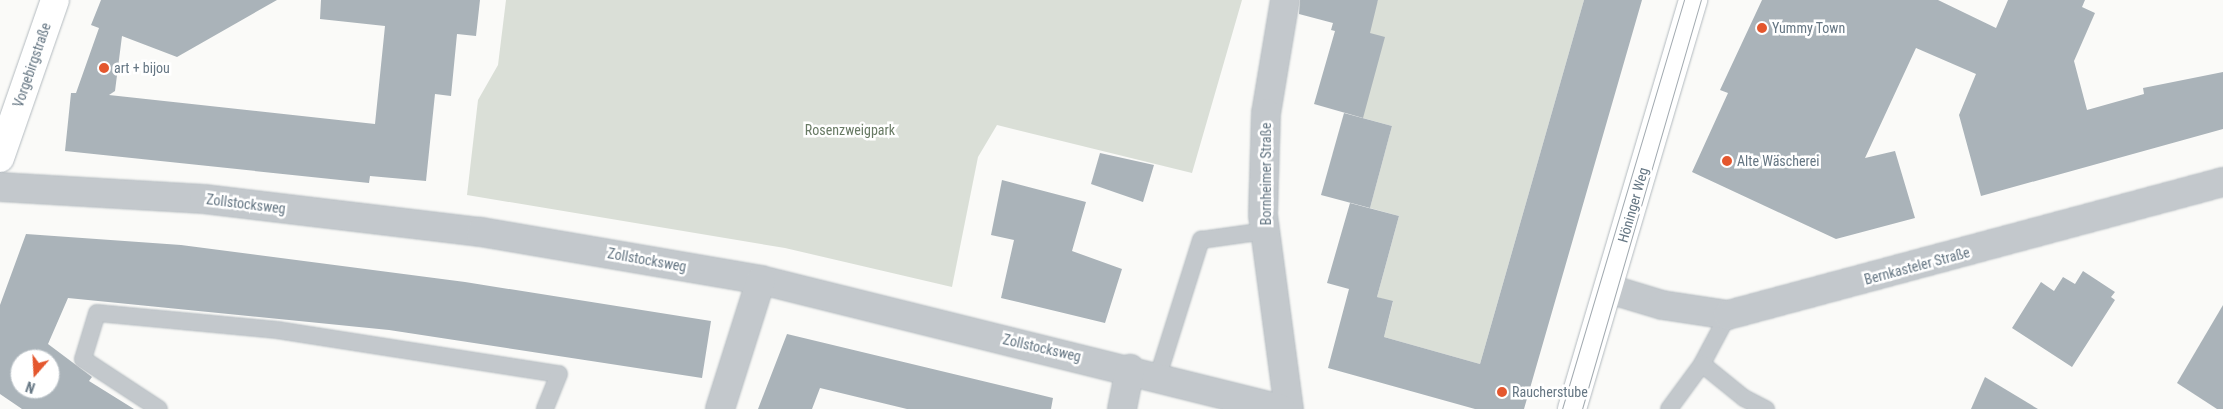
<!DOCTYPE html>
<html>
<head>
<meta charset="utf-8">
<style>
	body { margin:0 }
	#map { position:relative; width:2223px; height:409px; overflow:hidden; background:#fafaf8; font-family:"Roboto Condensed",sans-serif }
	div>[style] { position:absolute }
	.green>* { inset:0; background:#dadfd7 }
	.building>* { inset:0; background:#aab3b9 }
	.roads { filter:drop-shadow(0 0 1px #b3babf) drop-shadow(0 0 1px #b3babf) }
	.lane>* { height:16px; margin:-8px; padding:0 8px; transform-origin:8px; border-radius:8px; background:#c3c8cc }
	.street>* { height:28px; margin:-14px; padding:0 14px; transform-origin:14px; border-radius:14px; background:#c3c8cc }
	.secondary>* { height:28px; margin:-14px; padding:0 14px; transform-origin:14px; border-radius:14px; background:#fff }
	.tram>* { height:1px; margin:-0.5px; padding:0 0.5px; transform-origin:0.5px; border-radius:0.5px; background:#a2aab0 }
	.dots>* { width:14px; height:14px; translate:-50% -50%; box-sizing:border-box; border:2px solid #fff; border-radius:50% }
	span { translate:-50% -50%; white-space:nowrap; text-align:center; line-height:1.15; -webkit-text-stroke:5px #fff; paint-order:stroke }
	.poi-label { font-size:14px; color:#657683 }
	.left { translate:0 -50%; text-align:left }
	.street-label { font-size:14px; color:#657683 }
	.park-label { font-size:14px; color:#687a64 }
	.north { position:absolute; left:10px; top:349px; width:50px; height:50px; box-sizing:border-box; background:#fff; border:1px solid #c1c8cd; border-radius:50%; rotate:199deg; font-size:14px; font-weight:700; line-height:20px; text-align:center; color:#657683 }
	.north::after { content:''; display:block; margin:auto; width:18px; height:22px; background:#e4572e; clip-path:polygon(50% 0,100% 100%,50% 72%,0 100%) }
</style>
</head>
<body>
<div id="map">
	<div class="green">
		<div style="clip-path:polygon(506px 0,1242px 0,1192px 173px,997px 125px,978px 157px,952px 287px,785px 248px,467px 195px,478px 100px,498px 65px)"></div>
		<div style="clip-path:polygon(1378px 0,1584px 0,1480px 364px,1384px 337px,1393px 302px,1377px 297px,1399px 216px,1370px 208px,1392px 126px,1363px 118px,1366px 32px)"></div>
	</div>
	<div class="building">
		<div style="clip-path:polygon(101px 0,277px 0,177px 57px,122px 36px,115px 91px,109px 95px,375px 124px,385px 26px,320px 19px,321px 0,480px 0,476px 36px,457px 34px,451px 96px,435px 94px,426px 181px,370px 176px,369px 183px,65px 151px,71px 93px,76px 93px,99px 28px,91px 25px)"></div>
		<div style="clip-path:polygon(1300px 0,1378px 0,1370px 33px,1385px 37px,1363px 118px,1314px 104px,1335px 31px,1331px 30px,1333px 23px,1299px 14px)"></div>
		<div style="clip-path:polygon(1584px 0,1642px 0,1524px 409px,1475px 409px,1328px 368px,1349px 289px,1327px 283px,1350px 203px,1399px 216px,1377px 297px,1393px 301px,1384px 337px,1480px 364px)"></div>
		<div style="clip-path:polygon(1762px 0,1938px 0,1996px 28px,2008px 0,2085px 0,2082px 7px,2095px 13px,2074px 61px,2087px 110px,2144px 94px,2143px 88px,2223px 72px,2223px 129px,1981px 196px,1959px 115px,1976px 74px,1916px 48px,1865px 158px,1895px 151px,1915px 218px,1836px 239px,1692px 172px,1728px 93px,1720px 90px)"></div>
		<div style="clip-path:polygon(1344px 113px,1392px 126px,1370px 208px,1321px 195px)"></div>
		<div style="clip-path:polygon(1100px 153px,1154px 165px,1143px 202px,1091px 184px)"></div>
		<div style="clip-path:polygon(1002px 180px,1086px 202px,1072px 251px,1122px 269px,1105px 323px,1001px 298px,1014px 240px,991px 235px)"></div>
		<div style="clip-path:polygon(evenodd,26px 234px,181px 245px,465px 282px,711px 321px,702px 378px,389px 330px,68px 298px,48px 344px,92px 377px,89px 381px,134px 409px,22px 409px,0 394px,0 305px,26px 234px,20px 359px,50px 359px,50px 389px,20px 389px,20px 359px)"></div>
		<div style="clip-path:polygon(2083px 271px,2115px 292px,2111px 297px,2115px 300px,2072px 367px,2012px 328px,2041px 282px,2054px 291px,2063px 277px,2075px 284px)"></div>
		<div style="clip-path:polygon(2223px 305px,2223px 409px,2217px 409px,2177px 383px)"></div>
		<div style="clip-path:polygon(787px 334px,1053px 398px,1051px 409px,907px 409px,820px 388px,812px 409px,758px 409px)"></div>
		<div style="clip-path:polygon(1985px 377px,2038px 409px,1971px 409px)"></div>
	</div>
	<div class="roads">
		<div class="lane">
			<div style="left:1728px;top:315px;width:55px;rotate:118deg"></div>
			<div style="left:1702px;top:364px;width:54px;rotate:39deg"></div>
			<div style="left:1744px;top:398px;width:25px;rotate:27deg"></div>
			<div style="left:1158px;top:376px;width:143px;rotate:-72.5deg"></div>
			<div style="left:1201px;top:240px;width:65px;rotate:-8deg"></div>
			<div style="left:159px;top:409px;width:91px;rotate:-146.7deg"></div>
			<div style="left:83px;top:359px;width:48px;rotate:-73.1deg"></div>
			<div style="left:97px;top:313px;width:181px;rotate:5.4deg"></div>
			<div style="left:277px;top:330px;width:285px;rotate:8.9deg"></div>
			<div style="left:559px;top:374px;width:38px;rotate:112deg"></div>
			<div style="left:1669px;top:409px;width:56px;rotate:-53.7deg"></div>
		</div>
		<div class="street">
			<div style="left:1285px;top:0;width:115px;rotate:99.5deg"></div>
			<div style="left:1266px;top:113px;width:102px;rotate:91.7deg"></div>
			<div style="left:1263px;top:215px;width:196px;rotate:82.4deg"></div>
			<div style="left:0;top:187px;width:204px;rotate:3.4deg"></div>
			<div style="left:204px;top:199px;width:279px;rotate:6.8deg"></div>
			<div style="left:481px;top:232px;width:284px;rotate:9.7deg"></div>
			<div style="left:761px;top:280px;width:536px;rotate:13.93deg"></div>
			<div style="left:1609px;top:289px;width:55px;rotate:16.8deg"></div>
			<div style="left:1662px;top:305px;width:67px;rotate:8.6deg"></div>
			<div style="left:1728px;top:315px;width:513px;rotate:-15.04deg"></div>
			<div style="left:720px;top:409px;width:135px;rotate:-72.4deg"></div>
			<div style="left:1122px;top:409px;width:41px;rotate:-78.7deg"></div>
		</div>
		<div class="secondary">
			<div style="left:0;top:158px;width:167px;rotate:-70.8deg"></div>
			<div style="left:1572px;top:409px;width:427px;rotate:-73.5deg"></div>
		</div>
	</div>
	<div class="tram">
		<div style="left:1562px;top:409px;width:427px;rotate:-73.4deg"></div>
		<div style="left:1582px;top:409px;width:426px;rotate:-73.8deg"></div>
	</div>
	<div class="dots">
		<div style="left:1762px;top:28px;background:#e4572e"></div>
		<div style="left:104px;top:68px;background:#e4572e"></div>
		<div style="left:1727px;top:161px;background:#e4572e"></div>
		<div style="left:1502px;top:392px;background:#e4572e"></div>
	</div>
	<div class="poi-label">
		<span class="left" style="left:1772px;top:28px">Yummy Town</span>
		<span class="left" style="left:114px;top:68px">art + bijou</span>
		<span class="left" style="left:1737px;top:161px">Alte Wäscherei</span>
		<span class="left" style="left:1512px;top:392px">Raucherstube</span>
	</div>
	<div class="street-label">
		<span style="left:32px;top:65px;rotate:-71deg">Vorgebirgstraße</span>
		<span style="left:1266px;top:174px;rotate:-90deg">Bornheimer Straße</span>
		<span style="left:246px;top:204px;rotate:7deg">Zollstocksweg</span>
		<span style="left:1633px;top:205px;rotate:-74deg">Höninger Weg</span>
		<span style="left:647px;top:260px;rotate:10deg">Zollstocksweg</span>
		<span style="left:1917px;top:266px;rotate:-15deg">Bernkasteler Straße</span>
		<span style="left:1042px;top:348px;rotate:13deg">Zollstocksweg</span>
	</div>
	<div class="park-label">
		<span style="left:850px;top:130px">Rosenzweigpark</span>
	</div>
	<div class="north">N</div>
</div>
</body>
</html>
